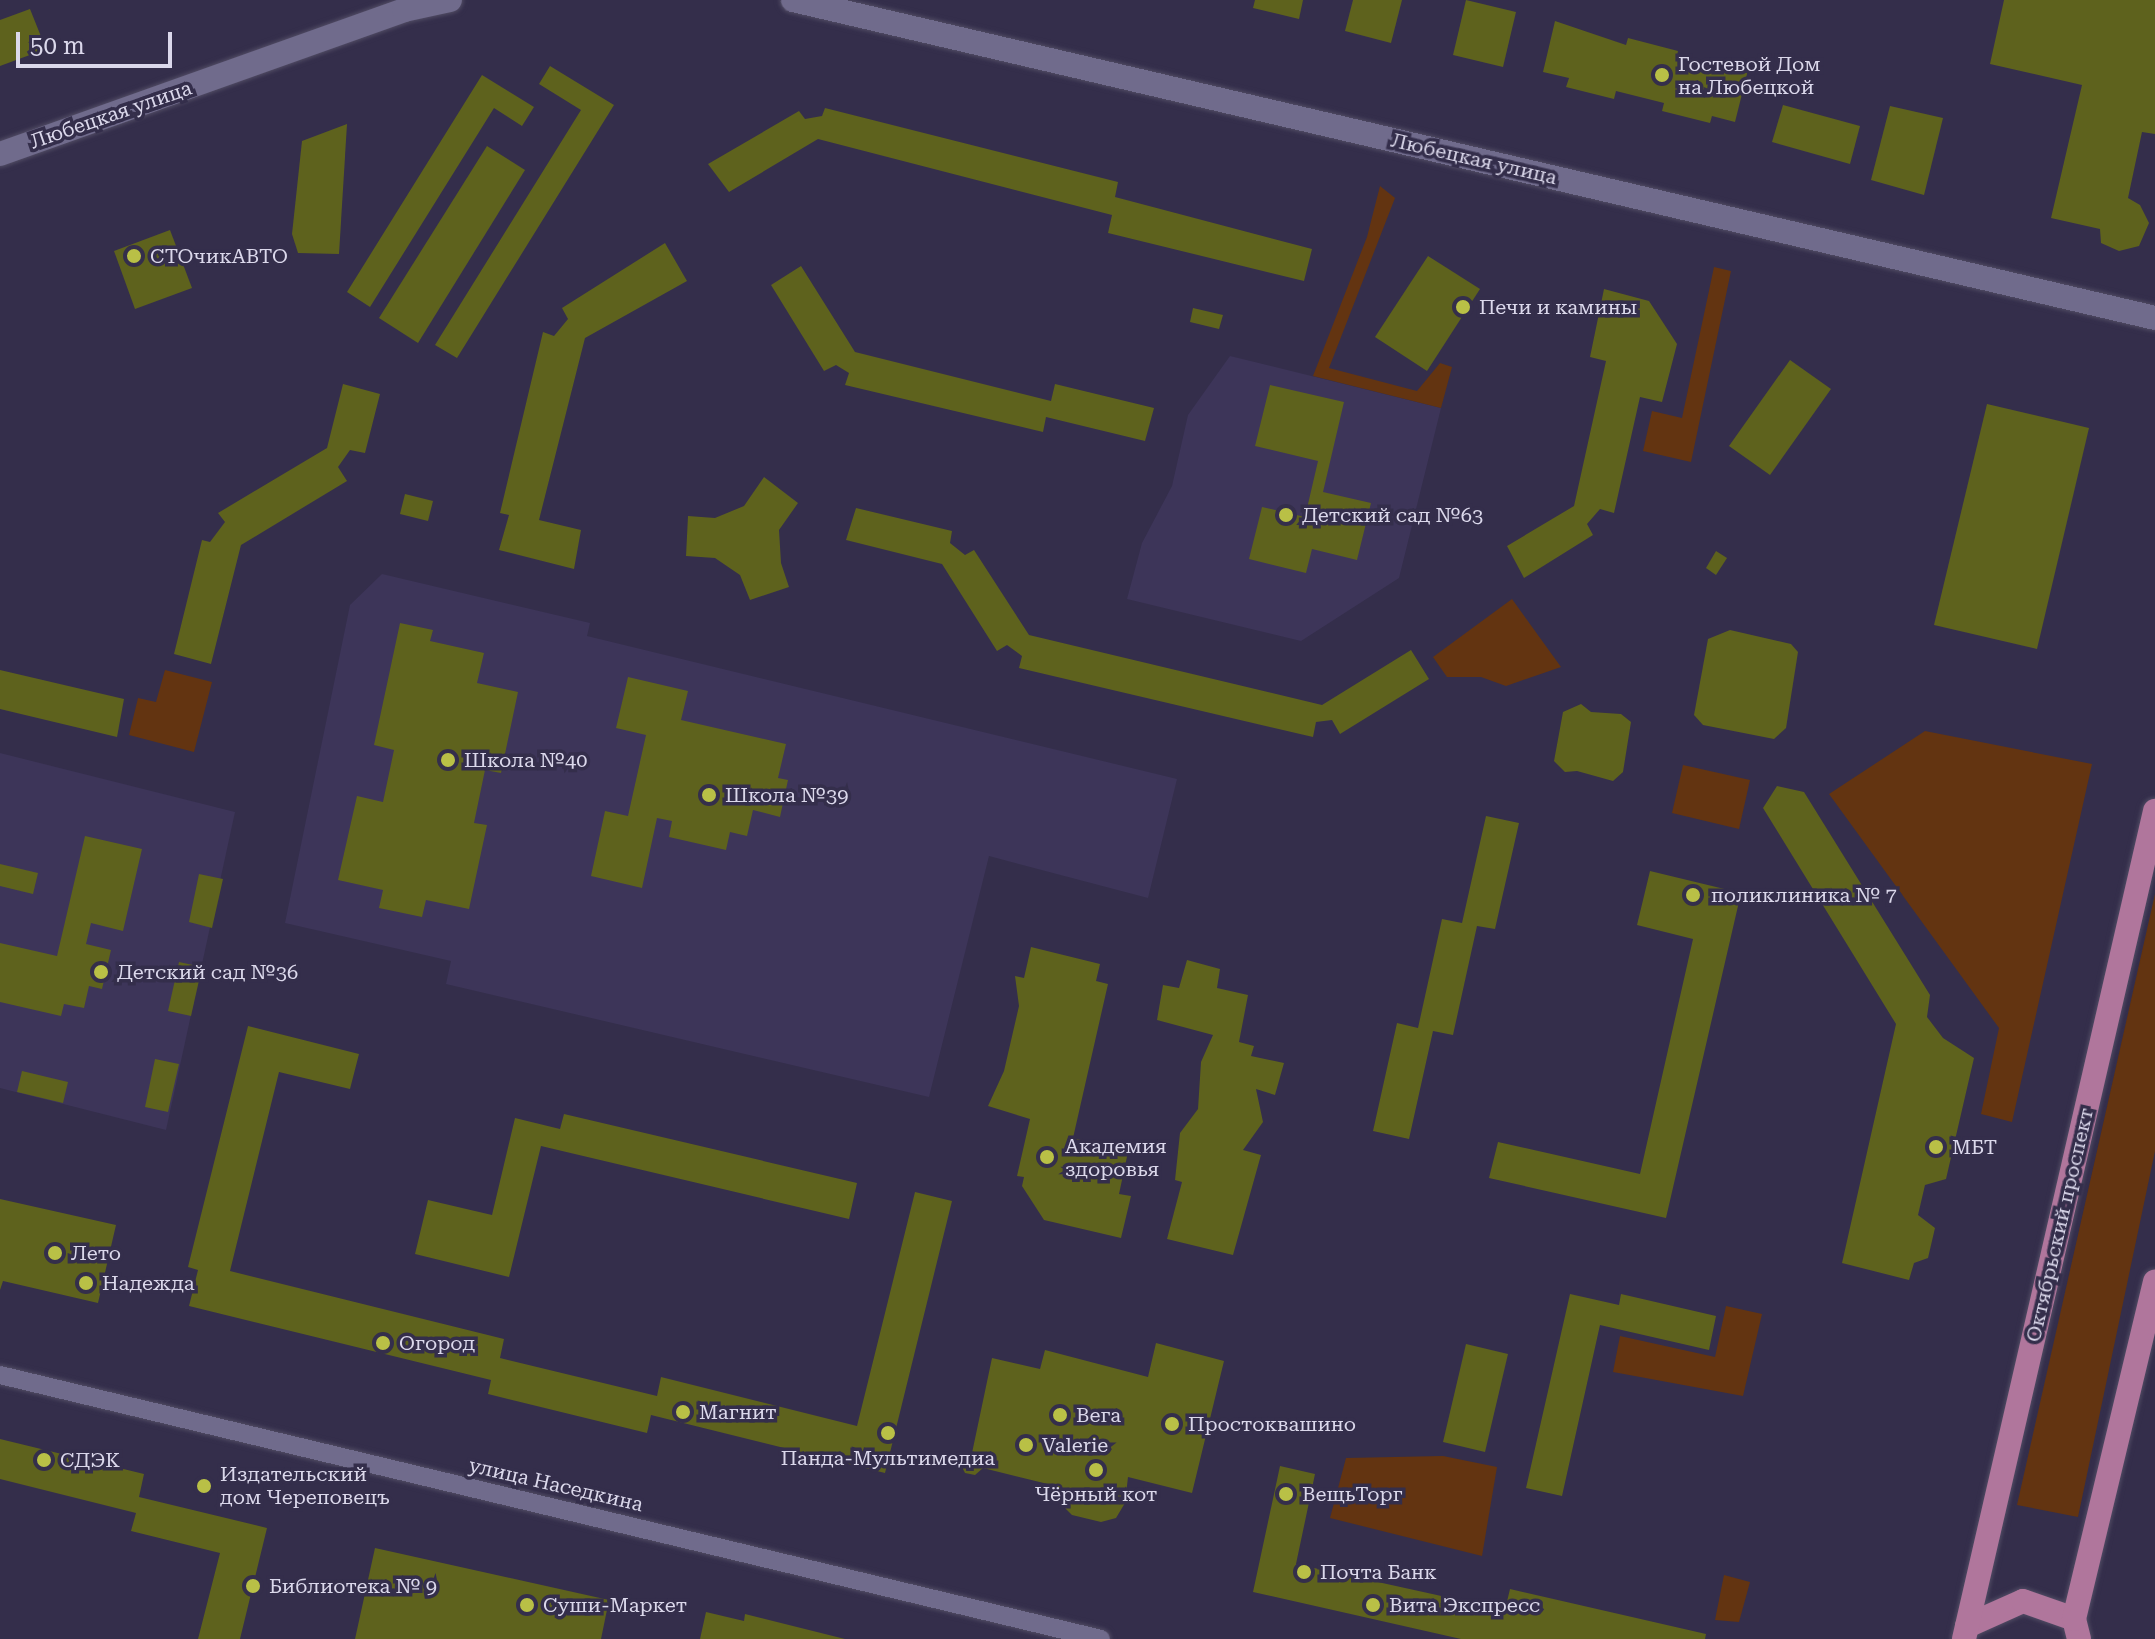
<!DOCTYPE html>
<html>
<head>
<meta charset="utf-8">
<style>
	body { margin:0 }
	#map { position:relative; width:2155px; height:1639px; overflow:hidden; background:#342e4b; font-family:"Roboto Serif",serif }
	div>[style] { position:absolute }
	.built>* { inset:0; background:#3d3559 }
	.green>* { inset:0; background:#633411 }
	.building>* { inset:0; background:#5e621d }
	.roads { filter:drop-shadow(0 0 2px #514c64) drop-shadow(0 0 2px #514c64) }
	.street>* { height:18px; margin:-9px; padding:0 9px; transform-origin:9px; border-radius:9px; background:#706b8c }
	.secondary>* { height:24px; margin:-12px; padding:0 12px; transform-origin:12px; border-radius:12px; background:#706b8c }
	.primary>* { height:24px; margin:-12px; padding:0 12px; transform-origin:12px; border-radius:12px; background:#b0769c }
	.dots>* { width:22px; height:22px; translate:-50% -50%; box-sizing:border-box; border:4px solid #342e4b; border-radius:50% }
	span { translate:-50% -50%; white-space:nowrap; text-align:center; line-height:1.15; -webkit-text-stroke:7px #342e4b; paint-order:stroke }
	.poi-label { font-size:20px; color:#dbd8eb }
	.left { translate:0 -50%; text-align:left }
	.street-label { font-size:20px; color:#dbd8eb }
	.scale { position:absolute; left:16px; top:32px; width:156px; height:36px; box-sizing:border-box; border:4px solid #dbd8eb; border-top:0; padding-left:10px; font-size:24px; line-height:28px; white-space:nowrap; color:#dbd8eb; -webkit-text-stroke:6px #342e4b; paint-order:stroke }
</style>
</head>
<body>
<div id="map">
	<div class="built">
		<div style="clip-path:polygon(1230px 356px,1441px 408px,1399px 578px,1301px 641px,1127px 599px,1142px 543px,1172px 486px,1188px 415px)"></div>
		<div style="clip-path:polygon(382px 574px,590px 623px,587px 636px,1177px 779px,1148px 898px,989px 856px,929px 1097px,446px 984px,451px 961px,285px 923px,350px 605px)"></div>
		<div style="clip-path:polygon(0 753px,235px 812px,166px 1130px,0 1088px)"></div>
	</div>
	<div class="green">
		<div style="clip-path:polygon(1380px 186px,1395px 198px,1329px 368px,1417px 391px,1440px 363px,1452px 367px,1441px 408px,1313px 376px,1367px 237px)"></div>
		<div style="clip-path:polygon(1714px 267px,1731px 271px,1691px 462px,1643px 451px,1652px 411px,1682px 418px)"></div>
		<div style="clip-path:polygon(1512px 599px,1561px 667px,1506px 686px,1481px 677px,1447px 677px,1433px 657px)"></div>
		<div style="clip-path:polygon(165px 670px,212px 682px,194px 752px,129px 735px,138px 698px,156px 702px)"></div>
		<div style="clip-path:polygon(1925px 731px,2092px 764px,2012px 1122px,1981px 1114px,1999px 1028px,1829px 794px)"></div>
		<div style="clip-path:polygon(1683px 765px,1750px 780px,1739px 829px,1672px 813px)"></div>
		<div style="clip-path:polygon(2155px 894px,2155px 1151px,2078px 1517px,2017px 1505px)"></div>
		<div style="clip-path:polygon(1726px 1306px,1762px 1314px,1743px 1396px,1613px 1372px,1620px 1336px,1715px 1357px)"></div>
		<div style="clip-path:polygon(1443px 1456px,1497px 1467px,1482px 1556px,1330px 1518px,1346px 1458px)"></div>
		<div style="clip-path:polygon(1724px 1575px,1750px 1582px,1739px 1622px,1715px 1620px)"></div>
	</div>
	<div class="building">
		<div style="clip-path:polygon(1255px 0,1303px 0,1299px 19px,1253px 8px)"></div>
		<div style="clip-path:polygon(1353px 0,1402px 0,1391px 43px,1345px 31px)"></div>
		<div style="clip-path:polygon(1466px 0,1516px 12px,1503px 67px,1453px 55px)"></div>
		<div style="clip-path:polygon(2004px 0,2155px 0,2155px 134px,2142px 132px,2128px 198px,2140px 205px,2149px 223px,2139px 246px,2119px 251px,2101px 243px,2100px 229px,2051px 218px,2082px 85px,1990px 64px)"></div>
		<div style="clip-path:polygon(30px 9px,46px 49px,0 66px,0 20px)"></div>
		<div style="clip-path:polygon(1555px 21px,1626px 45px,1628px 38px,1678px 51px,1676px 60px,1720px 71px,1722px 63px,1748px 70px,1735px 122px,1712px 116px,1710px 123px,1662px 111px,1664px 103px,1616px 91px,1614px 99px,1566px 87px,1569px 78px,1543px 72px)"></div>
		<div style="clip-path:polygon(550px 66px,614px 105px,457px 358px,435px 345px,581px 110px,539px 84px)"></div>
		<div style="clip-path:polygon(482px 75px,534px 107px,522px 126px,494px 108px,370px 307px,347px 292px)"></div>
		<div style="clip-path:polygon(1783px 105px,1860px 126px,1850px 164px,1772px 142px)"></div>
		<div style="clip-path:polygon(1890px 106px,1943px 118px,1924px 195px,1871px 180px)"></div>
		<div style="clip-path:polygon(825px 108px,1118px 182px,1115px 197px,1312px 249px,1304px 281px,1108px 233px,1112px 215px,818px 139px,729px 192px,708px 164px,799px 111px,805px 119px,822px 116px)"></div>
		<div style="clip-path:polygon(347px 124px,339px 254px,298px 253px,292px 234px,302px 141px)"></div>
		<div style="clip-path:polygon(487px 146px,525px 170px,418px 343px,379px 318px)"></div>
		<div style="clip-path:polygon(170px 230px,192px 288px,135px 309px,114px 251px)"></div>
		<div style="clip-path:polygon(665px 243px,687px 281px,585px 338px,539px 520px,581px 530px,574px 569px,499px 550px,509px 515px,500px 513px,543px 332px,554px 336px,568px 319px,562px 308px)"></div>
		<div style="clip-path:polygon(1428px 256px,1480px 289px,1427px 371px,1375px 337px)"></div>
		<div style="clip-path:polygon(801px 266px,855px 352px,1051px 401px,1055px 384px,1154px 408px,1145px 441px,1046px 417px,1043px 432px,845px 385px,849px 373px,836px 365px,824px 371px,771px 285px)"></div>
		<div style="clip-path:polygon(1604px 289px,1649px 301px,1677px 344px,1662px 402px,1640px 397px,1614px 513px,1600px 509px,1587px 524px,1593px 535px,1524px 578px,1507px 546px,1574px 506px,1606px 361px,1590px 357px)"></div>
		<div style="clip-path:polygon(1193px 308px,1223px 315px,1219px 329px,1190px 322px)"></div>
		<div style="clip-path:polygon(1790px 360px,1831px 389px,1770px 475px,1729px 446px)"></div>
		<div style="clip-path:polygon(343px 384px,380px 394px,365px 453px,350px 450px,338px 467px,347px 481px,241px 545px,211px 664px,174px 654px,202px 540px,210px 542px,225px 522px,218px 513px,327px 448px)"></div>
		<div style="clip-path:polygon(1270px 385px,1344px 402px,1323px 492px,1371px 503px,1357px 560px,1312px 549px,1306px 573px,1249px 559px,1262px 507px,1305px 517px,1318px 461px,1255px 446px)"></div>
		<div style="clip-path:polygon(1987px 404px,2089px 428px,2037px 649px,1934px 625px)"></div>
		<div style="clip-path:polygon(764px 477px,798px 503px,779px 530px,781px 563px,789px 587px,750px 600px,740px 575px,715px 558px,686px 556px,688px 516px,715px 518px,744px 506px)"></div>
		<div style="clip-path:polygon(405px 494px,433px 501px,428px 521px,400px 514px)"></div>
		<div style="clip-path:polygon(856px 508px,952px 531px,950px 543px,965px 555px,974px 550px,1029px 635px,1322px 705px,1411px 650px,1429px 679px,1340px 734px,1332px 720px,1316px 722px,1313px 737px,1019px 668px,1022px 656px,1007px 645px,997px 651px,942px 564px,846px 540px)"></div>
		<div style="clip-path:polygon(1716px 551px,1727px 558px,1716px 575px,1706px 568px)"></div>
		<div style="clip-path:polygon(400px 623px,433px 630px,430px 641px,484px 653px,477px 683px,518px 692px,501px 773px,485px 770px,474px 823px,487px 825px,469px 909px,426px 900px,422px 917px,379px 908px,383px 890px,338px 880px,357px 796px,383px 802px,394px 750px,374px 745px)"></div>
		<div style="clip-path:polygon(1730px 630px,1791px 644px,1798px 652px,1786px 728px,1774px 739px,1703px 725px,1694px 715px,1708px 639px)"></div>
		<div style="clip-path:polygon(0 670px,124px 699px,117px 737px,0 709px)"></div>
		<div style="clip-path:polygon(628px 677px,688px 691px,681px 720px,786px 744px,778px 778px,788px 780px,780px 817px,753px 810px,747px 836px,730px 832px,726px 850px,669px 837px,672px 821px,657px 818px,642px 888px,591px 876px,605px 811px,628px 816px,646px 735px,616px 728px)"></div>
		<div style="clip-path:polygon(1581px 704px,1591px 712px,1621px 714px,1631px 722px,1623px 772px,1613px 781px,1577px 771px,1565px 772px,1554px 761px,1563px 712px)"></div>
		<div style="clip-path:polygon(1777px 786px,1804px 792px,1930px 995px,1927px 1017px,1943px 1038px,1974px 1058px,1946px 1179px,1925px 1185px,1918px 1215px,1935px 1228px,1928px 1258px,1914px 1263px,1909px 1280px,1842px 1263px,1896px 1024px,1763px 808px)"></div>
		<div style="clip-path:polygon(1486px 816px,1519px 823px,1495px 929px,1477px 926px,1453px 1035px,1433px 1031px,1409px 1139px,1373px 1131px,1397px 1023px,1418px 1028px,1442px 919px,1462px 923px)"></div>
		<div style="clip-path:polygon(85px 836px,142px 849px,123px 931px,91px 923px,86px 944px,111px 950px,102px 989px,89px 986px,84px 1008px,64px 1004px,61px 1016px,0 1002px,0 943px,57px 956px)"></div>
		<div style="clip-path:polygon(0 864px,38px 873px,33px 894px,0 886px)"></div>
		<div style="clip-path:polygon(1650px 871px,1741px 893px,1666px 1218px,1489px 1178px,1498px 1142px,1640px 1174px,1693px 939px,1637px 925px)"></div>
		<div style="clip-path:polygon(199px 874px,223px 879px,212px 928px,189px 922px)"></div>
		<div style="clip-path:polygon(1031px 947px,1100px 964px,1096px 981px,1108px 984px,1073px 1138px,1128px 1152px,1119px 1194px,1131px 1196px,1121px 1238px,1044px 1220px,1022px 1186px,1024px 1177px,1017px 1176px,1030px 1119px,988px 1106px,1004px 1071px,1019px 1006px,1015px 976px,1024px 978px)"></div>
		<div style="clip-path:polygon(1187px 960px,1220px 969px,1217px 988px,1248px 995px,1239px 1042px,1254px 1046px,1251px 1056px,1284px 1063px,1275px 1095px,1256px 1089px,1263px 1122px,1243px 1150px,1261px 1155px,1233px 1255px,1167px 1239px,1182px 1182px,1175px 1180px,1180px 1133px,1198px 1109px,1201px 1062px,1213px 1035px,1157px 1020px,1163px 985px,1179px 988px)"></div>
		<div style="clip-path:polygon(179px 962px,202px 967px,191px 1016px,168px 1011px)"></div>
		<div style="clip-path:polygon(248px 1026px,359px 1054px,350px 1089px,279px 1072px,230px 1271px,504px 1339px,500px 1358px,657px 1396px,661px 1377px,857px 1426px,915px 1192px,952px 1201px,885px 1473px,651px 1415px,647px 1433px,488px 1394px,491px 1380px,189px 1306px,198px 1270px,188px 1267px)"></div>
		<div style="clip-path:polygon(155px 1059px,179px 1064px,168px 1112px,145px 1107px)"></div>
		<div style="clip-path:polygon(22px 1071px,68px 1082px,63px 1103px,17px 1092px)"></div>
		<div style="clip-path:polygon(564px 1114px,857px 1183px,849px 1219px,541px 1146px,509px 1277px,415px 1254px,428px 1200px,492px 1215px,515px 1118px,560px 1129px)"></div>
		<div style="clip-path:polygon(0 1199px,116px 1225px,98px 1303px,3px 1281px,0 1290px)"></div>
		<div style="clip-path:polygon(1570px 1294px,1619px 1305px,1621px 1294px,1716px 1316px,1709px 1350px,1600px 1325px,1562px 1496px,1526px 1488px)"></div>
		<div style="clip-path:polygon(1156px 1343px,1224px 1361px,1192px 1493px,1128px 1477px,1125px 1503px,1116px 1518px,1101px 1522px,1072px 1515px,1060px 1503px,1056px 1486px,983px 1468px,975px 1475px,965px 1473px,961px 1465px,972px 1453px,992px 1358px,1040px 1369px,1045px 1350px,1148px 1377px)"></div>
		<div style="clip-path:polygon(1466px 1344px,1508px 1354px,1485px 1452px,1443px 1442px)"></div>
		<div style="clip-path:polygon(0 1439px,144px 1474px,139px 1497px,267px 1528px,240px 1639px,198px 1639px,220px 1553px,131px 1531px,136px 1513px,0 1479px)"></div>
		<div style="clip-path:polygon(1280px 1466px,1315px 1474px,1296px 1564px,1505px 1610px,1510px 1589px,1706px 1634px,1705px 1639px,1461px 1639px,1253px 1592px)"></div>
		<div style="clip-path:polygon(375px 1548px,609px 1600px,601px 1639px,355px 1639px)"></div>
		<div style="clip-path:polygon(706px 1612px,744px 1621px,745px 1614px,845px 1639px,700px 1639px)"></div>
	</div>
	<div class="roads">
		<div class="street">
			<div style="left:0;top:1375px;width:1132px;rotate:13.48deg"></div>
		</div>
		<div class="secondary">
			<div style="left:793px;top:0;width:1399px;rotate:13.14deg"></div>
			<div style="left:0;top:154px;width:429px;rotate:-19.6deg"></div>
			<div style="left:404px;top:10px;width:47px;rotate:-12.3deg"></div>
		</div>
		<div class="primary">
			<div style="left:1967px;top:1626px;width:61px;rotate:-24.1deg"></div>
			<div style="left:2023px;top:1601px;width:54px;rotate:19.4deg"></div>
			<div style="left:1964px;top:1639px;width:850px;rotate:-77.01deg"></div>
			<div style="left:2079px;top:1639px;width:21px;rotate:-104deg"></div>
			<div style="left:2074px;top:1619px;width:347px;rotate:-76.5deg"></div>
		</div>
	</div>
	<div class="dots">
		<div style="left:1662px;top:75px;background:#b9c046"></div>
		<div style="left:134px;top:256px;background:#b9c046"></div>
		<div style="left:1463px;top:307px;background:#b9c046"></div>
		<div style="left:1286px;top:515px;background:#b9c046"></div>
		<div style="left:448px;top:760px;background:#b9c046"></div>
		<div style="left:709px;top:795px;background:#b9c046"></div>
		<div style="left:1693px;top:895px;background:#b9c046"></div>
		<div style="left:101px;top:972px;background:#b9c046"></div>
		<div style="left:1936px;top:1147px;background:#b9c046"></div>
		<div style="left:1047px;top:1157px;background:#b9c046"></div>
		<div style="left:55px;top:1253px;background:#b9c046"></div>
		<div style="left:86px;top:1283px;background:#b9c046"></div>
		<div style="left:383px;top:1343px;background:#b9c046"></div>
		<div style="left:683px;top:1412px;background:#b9c046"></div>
		<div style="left:1060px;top:1415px;background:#b9c046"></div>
		<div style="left:1172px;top:1424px;background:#b9c046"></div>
		<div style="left:888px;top:1433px;background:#b9c046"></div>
		<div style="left:1026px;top:1445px;background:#b9c046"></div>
		<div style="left:44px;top:1460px;background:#b9c046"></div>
		<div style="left:1096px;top:1470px;background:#b9c046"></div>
		<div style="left:204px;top:1486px;background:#b9c046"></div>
		<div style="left:1286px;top:1494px;background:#b9c046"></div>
		<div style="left:1304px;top:1572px;background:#b9c046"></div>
		<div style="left:253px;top:1586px;background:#b9c046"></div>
		<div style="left:527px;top:1605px;background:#b9c046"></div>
		<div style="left:1373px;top:1605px;background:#b9c046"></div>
	</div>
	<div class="poi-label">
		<span class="left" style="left:1678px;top:76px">Гостевой Дом<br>на Любецкой</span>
		<span class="left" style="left:150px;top:256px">СТОчикАВТО</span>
		<span class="left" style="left:1479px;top:307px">Печи и камины</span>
		<span class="left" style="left:1302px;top:515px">Детский сад №63</span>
		<span class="left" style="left:464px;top:760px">Школа №40</span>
		<span class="left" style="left:725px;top:795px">Школа №39</span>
		<span class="left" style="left:1711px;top:895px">поликлиника № 7</span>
		<span class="left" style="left:117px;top:972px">Детский сад №36</span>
		<span class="left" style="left:1065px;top:1158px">Академия<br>здоровья</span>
		<span class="left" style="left:1952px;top:1147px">МБТ</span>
		<span class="left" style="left:71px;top:1253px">Лето</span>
		<span class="left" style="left:102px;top:1283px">Надежда</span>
		<span class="left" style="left:399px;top:1343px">Огород</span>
		<span class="left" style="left:699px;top:1412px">Магнит</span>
		<span class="left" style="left:1076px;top:1415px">Вега</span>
		<span class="left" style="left:1188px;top:1424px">Простоквашино</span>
		<span class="left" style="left:1042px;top:1445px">Valerie</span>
		<span style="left:888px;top:1458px">Панда-Мультимедиа</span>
		<span class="left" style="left:60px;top:1460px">СДЭК</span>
		<span class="left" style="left:220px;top:1486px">Издательский<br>дом Череповецъ</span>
		<span style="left:1096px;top:1494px">Чёрный кот</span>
		<span class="left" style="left:1302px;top:1494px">ВещьТорг</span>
		<span class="left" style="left:1320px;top:1572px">Почта Банк</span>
		<span class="left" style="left:269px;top:1586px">Библиотека № 9</span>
		<span class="left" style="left:543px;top:1605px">Суши-Маркет</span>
		<span class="left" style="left:1389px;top:1605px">Вита Экспресс</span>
	</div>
	<div class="street-label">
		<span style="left:111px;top:115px;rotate:-19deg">Любецкая улица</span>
		<span style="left:1474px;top:159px;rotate:13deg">Любецкая улица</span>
		<span style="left:2060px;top:1225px;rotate:-77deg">Октябрьский проспект</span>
		<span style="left:556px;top:1485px;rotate:13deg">улица Наседкина</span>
	</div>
	<div class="scale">50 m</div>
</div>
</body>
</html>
